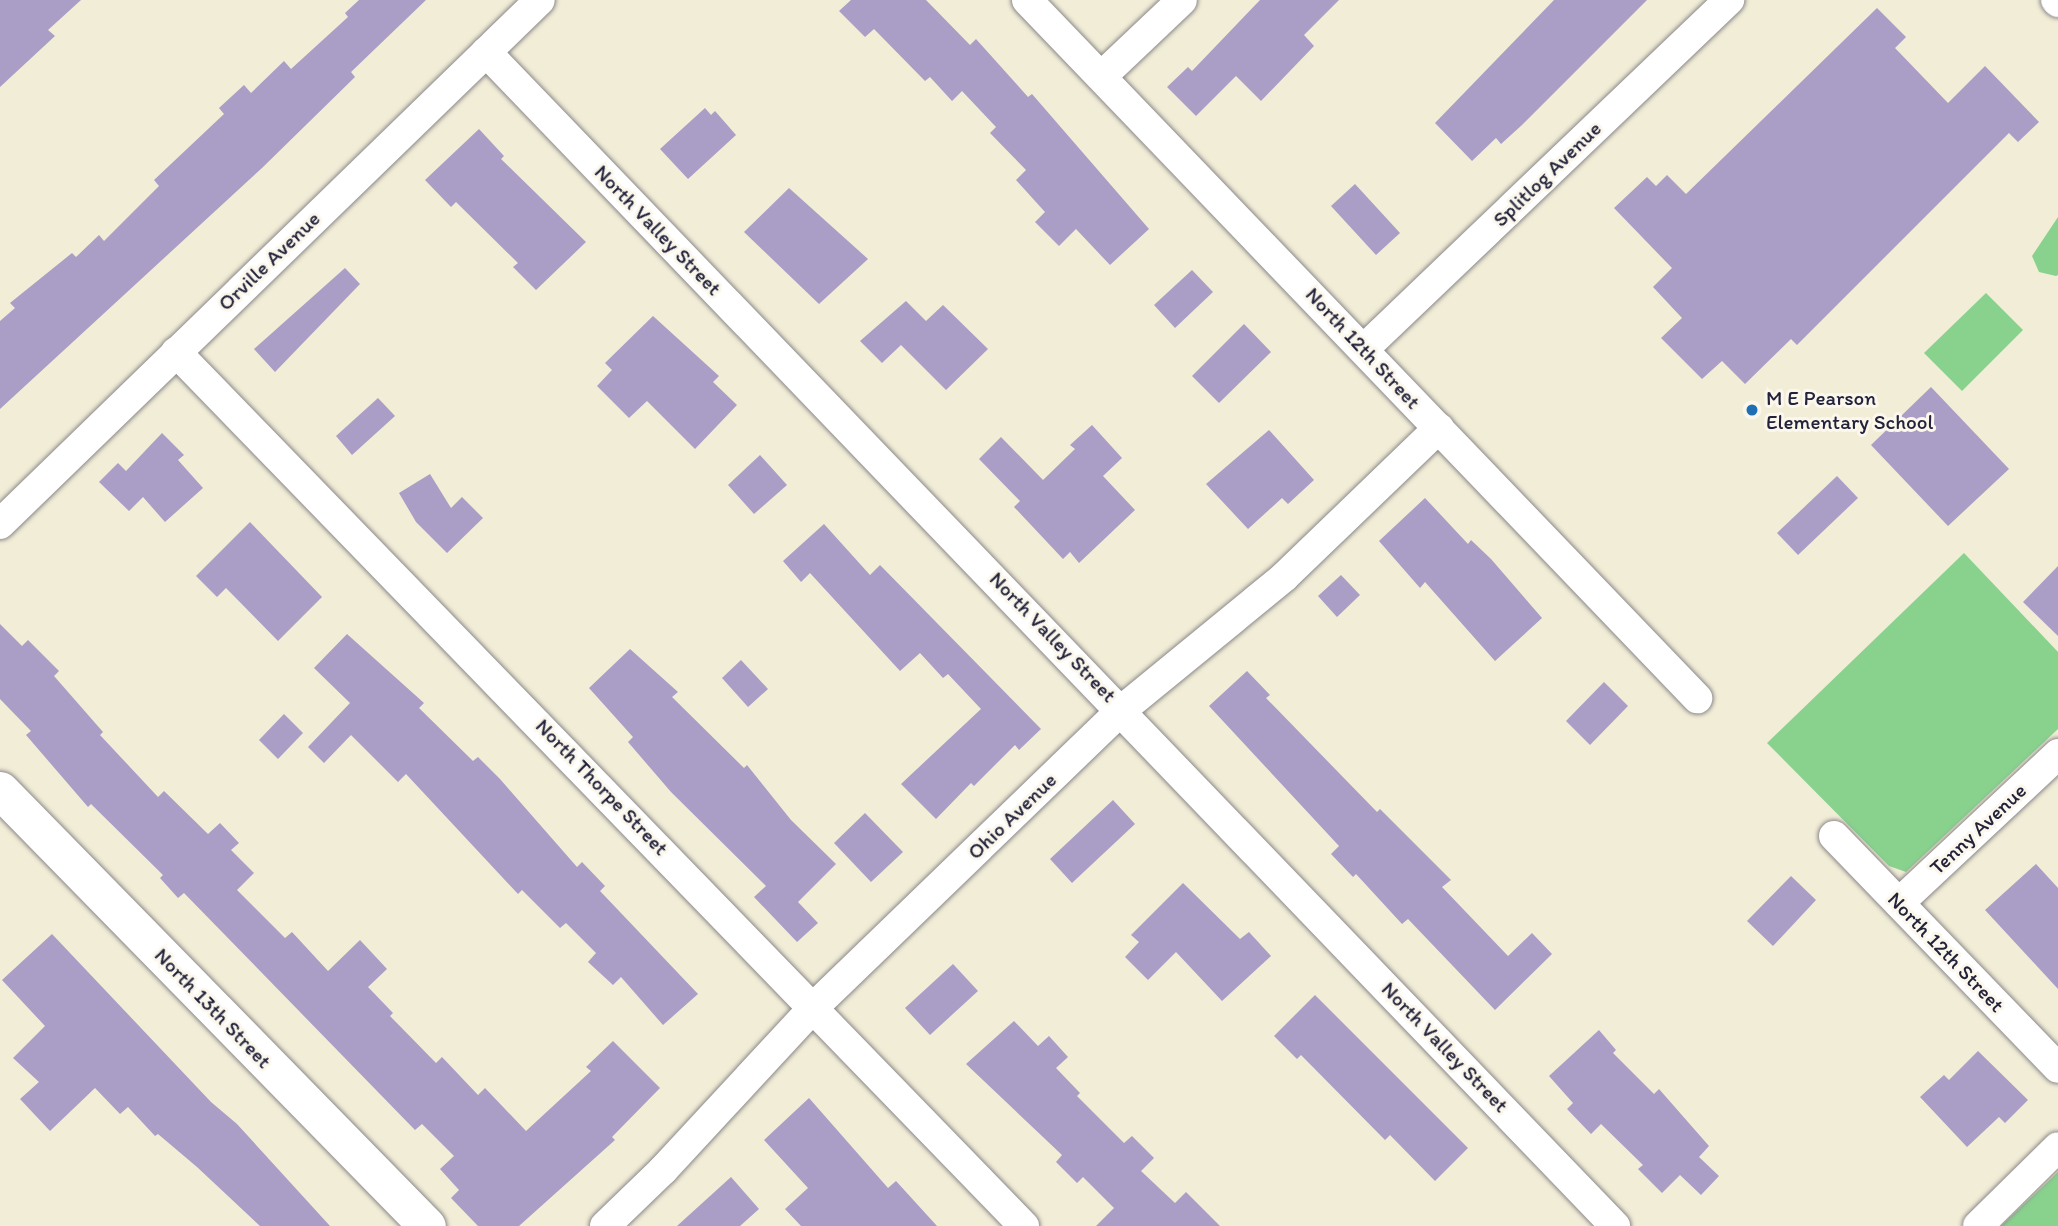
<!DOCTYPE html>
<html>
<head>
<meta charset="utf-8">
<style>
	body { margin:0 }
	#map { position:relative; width:2058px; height:1226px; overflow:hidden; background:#f2edd7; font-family:Itim,sans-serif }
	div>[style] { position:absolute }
	.green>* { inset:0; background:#89d28e }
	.building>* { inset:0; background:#aa9dc6 }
	.roads { filter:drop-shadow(0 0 2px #8a8889) drop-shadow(0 0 2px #8a8889) }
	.minor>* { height:30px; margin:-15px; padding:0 15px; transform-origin:15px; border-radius:15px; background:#fff }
	.tertiary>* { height:37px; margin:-18.5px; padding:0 18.5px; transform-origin:18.5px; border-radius:18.5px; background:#fff }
	.dots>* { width:19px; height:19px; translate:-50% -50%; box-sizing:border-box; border:4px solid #fbf7ec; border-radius:50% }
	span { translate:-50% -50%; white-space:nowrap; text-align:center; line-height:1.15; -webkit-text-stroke:6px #fbf7ec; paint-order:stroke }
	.street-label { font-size:21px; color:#22223b }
	.poi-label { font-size:21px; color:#22223b }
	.left { translate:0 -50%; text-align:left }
</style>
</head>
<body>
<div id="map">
	<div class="green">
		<div style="clip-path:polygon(2058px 217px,2058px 275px,2056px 276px,2039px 272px,2032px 256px)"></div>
		<div style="clip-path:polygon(1986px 293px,2023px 330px,1962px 391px,1924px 353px)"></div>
		<div style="clip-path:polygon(1964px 553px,2058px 652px,2058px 729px,1906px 872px,1889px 866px,1767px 743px)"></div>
		<div style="clip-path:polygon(2058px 1172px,2058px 1226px,2001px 1226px)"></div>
	</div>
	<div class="building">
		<div style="clip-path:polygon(0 0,81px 0,48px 30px,55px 36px,0 87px)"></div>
		<div style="clip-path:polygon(359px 0,426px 0,351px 72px,355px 77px,262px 168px,0 409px,0 321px,15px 308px,10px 303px,72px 253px,76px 257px,99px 235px,104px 241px,159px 186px,154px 180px,224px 114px,219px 108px,244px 85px,251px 93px,284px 61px,291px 69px,348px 17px,345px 13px)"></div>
		<div style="clip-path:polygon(851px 0,926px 0,970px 45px,976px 39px,1028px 97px,1032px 94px,1149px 229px,1110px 265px,1076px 229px,1059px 246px,1035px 222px,1045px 212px,1016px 180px,1026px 170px,990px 133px,996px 127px,962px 91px,952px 101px,930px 77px,925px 81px,874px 29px,865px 37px,839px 11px)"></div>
		<div style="clip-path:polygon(1260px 0,1339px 0,1304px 35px,1314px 46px,1261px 101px,1236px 76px,1196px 116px,1167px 87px,1188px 67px,1192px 71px)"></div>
		<div style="clip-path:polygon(1554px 0,1647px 0,1522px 125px,1501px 144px,1496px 138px,1472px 161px,1435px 123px)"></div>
		<div style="clip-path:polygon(1877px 8px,1906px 37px,1895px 48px,1948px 103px,1985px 66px,2039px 122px,2018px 142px,2009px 133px,1797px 345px,1791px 339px,1745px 384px,1722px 361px,1702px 379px,1661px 338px,1682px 318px,1653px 287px,1672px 268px,1614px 208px,1647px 177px,1656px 186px,1667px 175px,1686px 194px)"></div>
		<div style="clip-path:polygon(705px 108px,711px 115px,715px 111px,736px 135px,688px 179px,660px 149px)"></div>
		<div style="clip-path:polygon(479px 129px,504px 156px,501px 159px,586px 242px,536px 290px,513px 267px,518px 263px,456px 202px,451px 207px,425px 180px)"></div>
		<div style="clip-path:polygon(1355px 184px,1400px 233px,1376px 255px,1331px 206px)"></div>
		<div style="clip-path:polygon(789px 188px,868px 259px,819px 304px,744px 232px)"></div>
		<div style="clip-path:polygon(345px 268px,360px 284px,275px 372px,254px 349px)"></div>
		<div style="clip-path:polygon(1192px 270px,1213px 292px,1175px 328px,1154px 305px)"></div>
		<div style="clip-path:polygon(906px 301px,926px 321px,943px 305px,988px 349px,946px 390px,901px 345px,882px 363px,860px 341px)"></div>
		<div style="clip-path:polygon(653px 316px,719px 376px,713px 382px,737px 405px,695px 449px,647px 401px,629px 418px,597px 386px,612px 370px,605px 363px)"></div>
		<div style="clip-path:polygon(1244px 324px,1271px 352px,1219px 403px,1192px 376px)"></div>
		<div style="clip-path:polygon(1931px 387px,2009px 469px,1948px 526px,1871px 445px)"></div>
		<div style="clip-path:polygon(378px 398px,395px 416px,352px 455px,336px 436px)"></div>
		<div style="clip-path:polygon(1092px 425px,1122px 458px,1103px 476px,1135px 510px,1079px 563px,1070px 552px,1063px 559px,1014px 507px,1020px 501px,979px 459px,1001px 437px,1043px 480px,1075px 449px,1070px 445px)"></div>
		<div style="clip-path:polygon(1269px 430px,1314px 480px,1288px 504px,1282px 498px,1248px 529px,1206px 484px)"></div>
		<div style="clip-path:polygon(162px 433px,184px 455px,178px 460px,203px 488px,165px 522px,143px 497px,129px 511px,99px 482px,118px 463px,126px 471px)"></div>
		<div style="clip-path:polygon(760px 455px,787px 485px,754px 514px,728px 485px)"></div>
		<div style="clip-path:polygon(430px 474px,451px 508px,462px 497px,483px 518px,447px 553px,416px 522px,399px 493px)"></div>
		<div style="clip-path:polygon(1837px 476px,1858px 498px,1798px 555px,1777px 533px)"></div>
		<div style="clip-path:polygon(1425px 498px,1468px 544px,1471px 540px,1491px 559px,1542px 618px,1495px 661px,1425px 582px,1420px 588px,1379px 541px)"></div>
		<div style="clip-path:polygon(250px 522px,322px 597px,278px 641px,226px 588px,217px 597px,196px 576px)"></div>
		<div style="clip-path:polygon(824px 524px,870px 575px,880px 565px,1041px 729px,1019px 750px,1015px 745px,974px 786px,971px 783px,936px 819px,901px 784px,981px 709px,948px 674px,943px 678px,920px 653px,900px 671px,810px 573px,801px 582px,783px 561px)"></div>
		<div style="clip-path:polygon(2058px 566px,2058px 636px,2023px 602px)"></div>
		<div style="clip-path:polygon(1341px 575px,1360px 595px,1337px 617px,1318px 596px)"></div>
		<div style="clip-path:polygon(0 624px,22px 646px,28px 640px,59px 671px,54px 676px,103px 732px,100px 735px,158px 797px,164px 791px,208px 834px,220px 823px,239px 843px,231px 850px,254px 873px,237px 890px,285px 938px,292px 932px,328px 971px,360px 940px,387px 969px,368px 987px,393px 1013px,390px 1016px,436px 1063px,442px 1057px,478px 1095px,485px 1088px,526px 1131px,591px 1071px,586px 1067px,613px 1041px,660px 1088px,612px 1137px,615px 1140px,519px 1226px,478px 1226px,451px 1198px,459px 1190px,440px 1169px,454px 1156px,422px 1124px,415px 1130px,184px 893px,178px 898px,160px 878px,163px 875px,91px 804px,88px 807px,26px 735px,31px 731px,0 699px)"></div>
		<div style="clip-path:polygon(347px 634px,424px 703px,419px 708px,473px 761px,478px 757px,500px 779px,577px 867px,582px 862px,605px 886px,600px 891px,698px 994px,663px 1025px,621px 977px,613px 985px,588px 962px,596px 953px,566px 923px,560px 928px,522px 890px,518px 894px,406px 774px,398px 782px,351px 735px,324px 763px,308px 747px,350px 703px,314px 668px)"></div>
		<div style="clip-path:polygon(630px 649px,678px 692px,672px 697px,744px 768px,747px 765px,791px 820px,836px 864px,798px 902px,818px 923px,797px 942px,754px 897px,766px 886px,671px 792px,628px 742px,633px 737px,589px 688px)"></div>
		<div style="clip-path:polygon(741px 660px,768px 689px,748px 707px,722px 678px)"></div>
		<div style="clip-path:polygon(1247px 671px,1270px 695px,1266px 698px,1377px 812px,1380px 809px,1451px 880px,1442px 887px,1508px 956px,1532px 933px,1552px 954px,1495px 1010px,1408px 919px,1402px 924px,1356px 874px,1353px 877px,1331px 854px,1339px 846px,1209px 706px)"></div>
		<div style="clip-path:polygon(1604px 682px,1628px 706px,1590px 745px,1566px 721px)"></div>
		<div style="clip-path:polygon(284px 714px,303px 733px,278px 759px,259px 740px)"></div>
		<div style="clip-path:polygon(1113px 800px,1135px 824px,1072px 883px,1050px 859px)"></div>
		<div style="clip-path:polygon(865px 813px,903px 852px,871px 882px,834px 843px)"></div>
		<div style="clip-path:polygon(2036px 864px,2058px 888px,2058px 989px,1985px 910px)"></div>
		<div style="clip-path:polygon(1791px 876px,1816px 900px,1773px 946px,1747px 921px)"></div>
		<div style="clip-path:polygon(1183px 883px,1240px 939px,1249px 932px,1271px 956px,1222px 1001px,1176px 952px,1148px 980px,1125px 957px,1139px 942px,1131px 935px)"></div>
		<div style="clip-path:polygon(52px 934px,211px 1102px,237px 1124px,330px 1226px,260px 1226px,197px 1167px,158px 1134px,155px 1136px,128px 1107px,120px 1114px,95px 1088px,50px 1131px,20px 1099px,39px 1082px,13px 1058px,45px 1026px,2px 980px)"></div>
		<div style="clip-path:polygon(953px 964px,978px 991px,930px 1035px,905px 1008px)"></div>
		<div style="clip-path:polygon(1315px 995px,1468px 1148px,1435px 1181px,1390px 1135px,1385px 1140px,1301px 1055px,1297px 1059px,1274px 1036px)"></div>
		<div style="clip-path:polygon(1014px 1021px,1038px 1046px,1049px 1036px,1068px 1057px,1056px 1068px,1080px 1093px,1077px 1096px,1124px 1143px,1132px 1136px,1154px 1158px,1141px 1171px,1175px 1203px,1186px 1192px,1220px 1226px,1096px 1226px,1114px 1208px,1083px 1177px,1077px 1183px,1056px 1162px,1062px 1155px,966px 1064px)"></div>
		<div style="clip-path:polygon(1599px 1030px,1616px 1050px,1613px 1053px,1654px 1094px,1659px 1089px,1709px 1146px,1699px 1157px,1719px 1176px,1701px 1195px,1680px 1175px,1662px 1193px,1638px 1169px,1643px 1165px,1601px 1124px,1591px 1134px,1567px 1109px,1573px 1103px,1549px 1076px)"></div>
		<div style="clip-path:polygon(1978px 1051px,2028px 1100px,2005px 1123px,1999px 1117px,1967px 1147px,1920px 1097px,1944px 1075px,1949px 1080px)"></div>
		<div style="clip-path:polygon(809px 1098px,888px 1188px,896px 1181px,937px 1226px,801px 1226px,785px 1209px,808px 1188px,764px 1140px)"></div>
		<div style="clip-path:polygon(731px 1177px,759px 1209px,740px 1226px,677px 1226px)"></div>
	</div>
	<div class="roads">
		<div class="minor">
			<div style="left:1027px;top:0;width:968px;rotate:46.17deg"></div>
			<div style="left:2056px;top:0;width:3px;rotate:45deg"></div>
			<div style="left:486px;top:52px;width:1629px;rotate:46.12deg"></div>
			<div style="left:1102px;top:76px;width:110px;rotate:-43.5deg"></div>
			<div style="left:1365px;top:348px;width:504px;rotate:-43.71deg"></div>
			<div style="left:176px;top:352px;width:1218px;rotate:45.87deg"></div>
			<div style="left:0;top:524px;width:752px;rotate:-44.14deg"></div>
			<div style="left:1834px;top:836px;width:322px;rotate:46deg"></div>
			<div style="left:1899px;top:903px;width:218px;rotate:-43.1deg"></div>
			<div style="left:605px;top:1226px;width:81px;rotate:-44deg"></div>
			<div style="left:663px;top:1170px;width:224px;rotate:-47.2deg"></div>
			<div style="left:815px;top:1006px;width:428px;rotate:-44deg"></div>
			<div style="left:1123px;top:709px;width:208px;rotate:-39.3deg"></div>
			<div style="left:1284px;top:577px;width:215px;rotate:-43.9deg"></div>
			<div style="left:1978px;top:1226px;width:112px;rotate:-44.6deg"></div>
		</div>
		<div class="tertiary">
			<div style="left:0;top:790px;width:610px;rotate:45.6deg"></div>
		</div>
	</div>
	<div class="dots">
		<div style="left:1752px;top:410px;background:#1f6fb2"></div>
	</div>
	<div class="street-label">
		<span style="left:1547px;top:174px;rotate:-44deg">Splitlog Avenue</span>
		<span style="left:658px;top:230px;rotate:46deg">North Valley Street</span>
		<span style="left:269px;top:261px;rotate:-44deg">Orville Avenue</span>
		<span style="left:1363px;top:348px;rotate:47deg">North 12th Street</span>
		<span style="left:1053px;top:637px;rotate:46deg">North Valley Street</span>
		<span style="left:602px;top:787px;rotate:46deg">North Thorpe Street</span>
		<span style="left:1012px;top:816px;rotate:-44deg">Ohio Avenue</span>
		<span style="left:1978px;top:829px;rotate:-43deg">Tenny Avenue</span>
		<span style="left:1946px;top:952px;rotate:46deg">North 12th Street</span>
		<span style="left:213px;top:1008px;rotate:46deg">North 13th Street</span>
		<span style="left:1445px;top:1047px;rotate:46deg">North Valley Street</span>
	</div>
	<div class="poi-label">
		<span class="left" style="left:1766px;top:410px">M E Pearson<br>Elementary School</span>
	</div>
</div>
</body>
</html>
